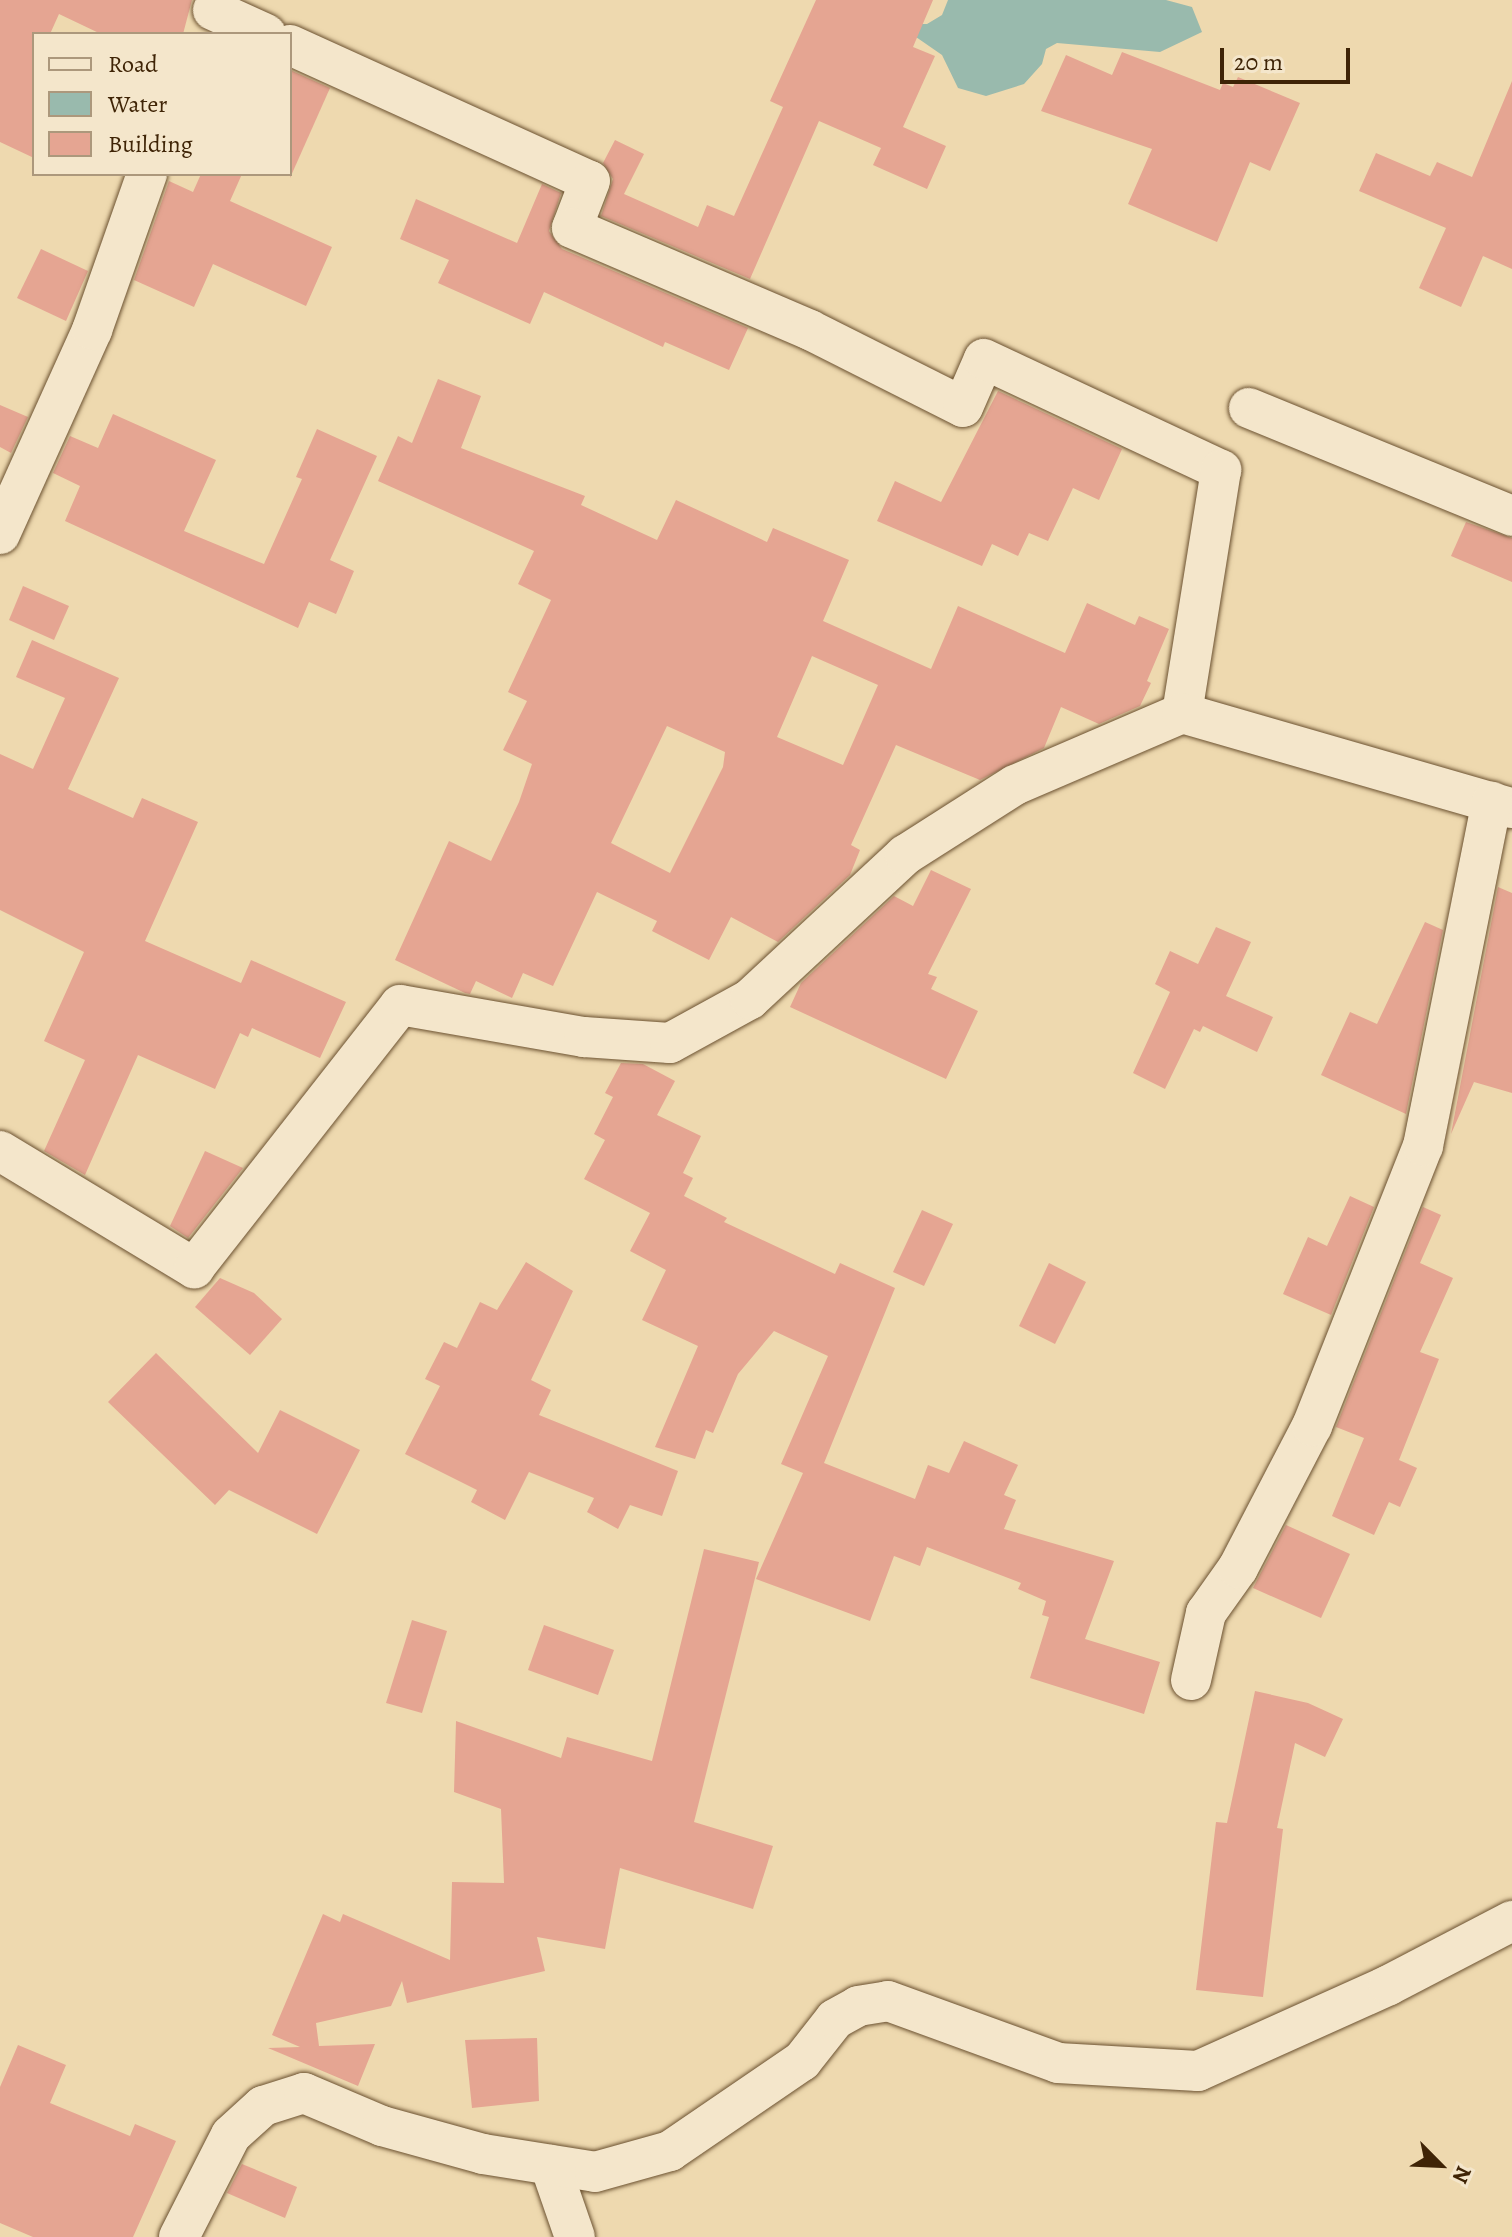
<!DOCTYPE html>
<html>
<head>
<meta charset="utf-8">
<style>
	body { margin:0 }
	#map { position:relative; width:1512px; height:2237px; overflow:hidden; background:#eed9af; font-family:Alegreya,serif }
	div>[style] { position:absolute }
	.water>* { inset:0; background:#99baad }
	.building>* { inset:0; background:#e5a592 }
	.roads { filter:drop-shadow(0 0 2px #6b5130) drop-shadow(0 0 2px #6b5130) }
	.street>* { height:40px; margin:-20px; padding:0 20px; transform-origin:20px; border-radius:20px; background:#f4e6cb }
	span { translate:-50% -50%; white-space:nowrap; text-align:center; line-height:1.15; -webkit-text-stroke:8px #f4e6cb; paint-order:stroke }
	.legend { position:absolute; left:32px; top:32px; width:260px; height:144px; box-sizing:border-box; background:#f4e6cb; border:2px solid #ac987c; margin:0; padding:10px 14px; list-style:none; font-size:24px; color:#3f2406 }
	.legend li { display:flex; align-items:center; gap:16px; height:40px }
	.legend b { width:40px; border:2px solid #ac987c }
	.north { position:absolute; left:1400px; top:2125px; width:80px; height:80px; -webkit-text-stroke:6px #f4e6cb; paint-order:stroke; rotate:114deg; font-size:22px; font-weight:700; line-height:32px; text-align:center; color:#3f2406 }
	.north::after { content:''; display:block; margin:auto; width:28px; height:36px; background:#3f2406; clip-path:polygon(50% 0,100% 100%,50% 72%,0 100%) }
	.scale { position:absolute; left:1220px; top:48px; width:130px; height:36px; box-sizing:border-box; border:4px solid #3f2406; border-top:0; padding-left:10px; font-size:24px; line-height:28px; white-space:nowrap; color:#3f2406; -webkit-text-stroke:6px #f4e6cb; paint-order:stroke }
</style>
</head>
<body>
<div id="map">
	<div class="water">
		<div style="clip-path:polygon(948px 0,1166px 0,1192px 7px,1202px 32px,1160px 52px,1057px 43px,1046px 49px,1042px 64px,1024px 84px,986px 96px,958px 88px,942px 55px,916px 37px,913px 24px,927px 24px,942px 15px)"></div>
	</div>
	<div class="building">
		<div style="clip-path:polygon(0 0,192px 0,183px 34px,101px 34px,59px 14px,50px 34px,34px 34px,34px 158px,0 142px)"></div>
		<div style="clip-path:polygon(816px 0,933px 0,913px 47px,935px 56px,903px 127px,946px 146px,927px 189px,873px 165px,881px 148px,819px 121px,750px 279px,601px 216px,613px 179px,603px 163px,615px 140px,644px 154px,624px 194px,698px 227px,707px 205px,734px 216px,783px 107px,770px 101px)"></div>
		<div style="clip-path:polygon(1122px 52px,1220px 90px,1223px 83px,1233px 87px,1238px 77px,1300px 103px,1270px 171px,1250px 162px,1217px 242px,1128px 204px,1152px 149px,1041px 111px,1066px 55px,1112px 75px)"></div>
		<div style="clip-path:polygon(290px 70px,330px 88px,290px 178px)"></div>
		<div style="clip-path:polygon(1512px 81px,1512px 269px,1483px 256px,1461px 307px,1419px 288px,1446px 228px,1359px 191px,1376px 153px,1430px 176px,1437px 162px,1472px 177px)"></div>
		<div style="clip-path:polygon(201px 174px,242px 174px,230px 201px,332px 247px,306px 306px,213px 264px,194px 307px,134px 280px,169px 181px,193px 192px)"></div>
		<div style="clip-path:polygon(542px 184px,561px 193px,549px 231px,562px 249px,748px 328px,729px 370px,665px 342px,663px 347px,544px 292px,530px 324px,438px 283px,449px 260px,400px 239px,416px 199px,517px 243px)"></div>
		<div style="clip-path:polygon(41px 249px,88px 271px,66px 321px,17px 298px)"></div>
		<div style="clip-path:polygon(evenodd,438px 379px,481px 396px,461px 448px,585px 496px,581px 505px,657px 540px,676px 500px,767px 542px,773px 528px,849px 560px,823px 621px,931px 669px,958px 606px,1065px 653px,1087px 603px,1135px 625px,1139px 616px,1169px 629px,1147px 681px,1151px 683px,1140px 706px,1099px 724px,1061px 707px,1044px 748px,980px 780px,896px 745px,851px 845px,860px 850px,850px 875px,778px 942px,731px 917px,709px 960px,652px 931px,657px 921px,597px 892px,553px 986px,523px 973px,512px 998px,476px 981px,470px 994px,465px 993px,395px 960px,449px 841px,491px 861px,519px 802px,532px 764px,503px 750px,527px 701px,508px 692px,551px 600px,518px 584px,534px 551px,378px 481px,398px 436px,412px 443px,438px 379px,812px 656px,878px 685px,843px 765px,777px 737px,812px 656px,438px 379px,667px 726px,725px 752px,723px 767px,670px 873px,611px 843px,667px 726px)"></div>
		<div style="clip-path:polygon(998px 391px,1122px 449px,1099px 500px,1073px 488px,1048px 541px,1029px 533px,1018px 556px,992px 544px,982px 566px,877px 521px,895px 481px,941px 502px)"></div>
		<div style="clip-path:polygon(0 405px,28px 417px,11px 453px,0 447px)"></div>
		<div style="clip-path:polygon(113px 414px,216px 460px,184px 531px,264px 564px,302px 479px,296px 477px,317px 429px,377px 456px,330px 560px,354px 571px,336px 614px,309px 602px,298px 628px,65px 521px,80px 486px,53px 473px,70px 436px,98px 448px)"></div>
		<div style="clip-path:polygon(1466px 522px,1512px 538px,1512px 582px,1451px 556px)"></div>
		<div style="clip-path:polygon(23px 586px,69px 606px,54px 640px,9px 620px)"></div>
		<div style="clip-path:polygon(32px 640px,119px 678px,68px 789px,133px 818px,142px 798px,198px 822px,145px 941px,241px 983px,251px 960px,346px 1002px,320px 1058px,252px 1028px,248px 1037px,240px 1033px,215px 1089px,138px 1055px,85px 1175px,44px 1151px,85px 1060px,44px 1041px,84px 952px,0 910px,0 754px,33px 769px,65px 698px,16px 677px)"></div>
		<div style="clip-path:polygon(931px 870px,971px 889px,928px 974px,937px 977px,931px 989px,978px 1011px,946px 1079px,790px 1007px,801px 983px,894px 896px,913px 906px)"></div>
		<div style="clip-path:polygon(1498px 887px,1512px 893px,1512px 1093px,1474px 1082px,1451px 1134px)"></div>
		<div style="clip-path:polygon(1425px 922px,1443px 930px,1406px 1114px,1321px 1075px,1350px 1012px,1377px 1024px)"></div>
		<div style="clip-path:polygon(1216px 927px,1251px 942px,1226px 996px,1273px 1017px,1257px 1052px,1203px 1026px,1200px 1032px,1194px 1029px,1165px 1089px,1133px 1073px,1170px 992px,1155px 984px,1170px 951px,1198px 964px)"></div>
		<div style="clip-path:polygon(621px 1063px,643px 1064px,675px 1081px,657px 1115px,701px 1136px,683px 1173px,693px 1178px,684px 1196px,727px 1218px,724px 1222px,835px 1274px,840px 1263px,895px 1288px,824px 1463px,915px 1499px,928px 1465px,949px 1473px,964px 1441px,1018px 1465px,1004px 1495px,1016px 1500px,1004px 1529px,1114px 1561px,1085px 1639px,1160px 1662px,1144px 1714px,1030px 1678px,1049px 1617px,1042px 1615px,1046px 1601px,1018px 1589px,1021px 1583px,927px 1547px,920px 1566px,894px 1556px,870px 1621px,756px 1579px,803px 1473px,781px 1464px,828px 1356px,774px 1331px,738px 1374px,713px 1433px,706px 1430px,695px 1459px,655px 1447px,698px 1346px,642px 1320px,666px 1270px,630px 1251px,650px 1213px,584px 1179px,605px 1140px,594px 1134px,613px 1097px,605px 1093px)"></div>
		<div style="clip-path:polygon(205px 1151px,243px 1168px,188px 1238px,170px 1226px)"></div>
		<div style="clip-path:polygon(1350px 1196px,1374px 1207px,1331px 1315px,1283px 1294px,1308px 1237px,1327px 1246px)"></div>
		<div style="clip-path:polygon(1423px 1207px,1441px 1215px,1420px 1263px,1453px 1278px,1420px 1352px,1439px 1359px,1399px 1460px,1417px 1468px,1400px 1507px,1389px 1502px,1374px 1535px,1332px 1516px,1364px 1438px,1336px 1427px)"></div>
		<div style="clip-path:polygon(922px 1210px,953px 1224px,924px 1286px,893px 1272px)"></div>
		<div style="clip-path:polygon(526px 1262px,573px 1291px,531px 1380px,551px 1390px,539px 1415px,678px 1471px,662px 1516px,630px 1505px,618px 1529px,587px 1512px,594px 1498px,529px 1472px,505px 1520px,471px 1502px,477px 1490px,405px 1454px,440px 1386px,425px 1379px,444px 1342px,457px 1348px,480px 1302px,497px 1310px)"></div>
		<div style="clip-path:polygon(1049px 1263px,1086px 1282px,1055px 1344px,1019px 1326px)"></div>
		<div style="clip-path:polygon(220px 1278px,254px 1293px,282px 1319px,250px 1355px,195px 1307px)"></div>
		<div style="clip-path:polygon(156px 1353px,258px 1453px,280px 1410px,360px 1450px,317px 1534px,229px 1490px,215px 1505px,108px 1402px)"></div>
		<div style="clip-path:polygon(1286px 1525px,1350px 1554px,1321px 1618px,1253px 1588px)"></div>
		<div style="clip-path:polygon(704px 1549px,759px 1562px,694px 1822px,773px 1846px,753px 1909px,620px 1868px,605px 1949px,537px 1937px,545px 1971px,407px 2003px,402px 1981px,391px 2006px,316px 2023px,319px 2046px,375px 2044px,358px 2086px,268px 2048px,300px 2047px,272px 2035px,323px 1914px,340px 1922px,343px 1914px,450px 1960px,452px 1882px,504px 1883px,501px 1809px,454px 1792px,456px 1721px,561px 1758px,567px 1737px,652px 1761px)"></div>
		<div style="clip-path:polygon(412px 1620px,447px 1631px,422px 1713px,386px 1703px)"></div>
		<div style="clip-path:polygon(544px 1625px,614px 1650px,598px 1695px,528px 1670px)"></div>
		<div style="clip-path:polygon(1255px 1691px,1308px 1703px,1343px 1719px,1325px 1757px,1295px 1743px,1277px 1828px,1283px 1829px,1263px 1997px,1196px 1990px,1216px 1822px,1227px 1823px)"></div>
		<div style="clip-path:polygon(537px 2038px,539px 2101px,472px 2108px,465px 2040px)"></div>
		<div style="clip-path:polygon(18px 2045px,66px 2065px,50px 2103px,130px 2136px,135px 2124px,176px 2141px,133px 2237px,33px 2237px,0 2223px,0 2087px)"></div>
		<div style="clip-path:polygon(242px 2164px,297px 2187px,285px 2218px,227px 2193px)"></div>
	</div>
	<div class="roads">
		<div class="street">
			<div style="left:213px;top:10px;width:58px;rotate:24.4deg"></div>
			<div style="left:290px;top:45px;width:329px;rotate:24.4deg"></div>
			<div style="left:590px;top:181px;width:50px;rotate:111deg"></div>
			<div style="left:572px;top:228px;width:259px;rotate:23.2deg"></div>
			<div style="left:810px;top:330px;width:171px;rotate:26.7deg"></div>
			<div style="left:963px;top:407px;width:52px;rotate:-66.4deg"></div>
			<div style="left:984px;top:359px;width:262px;rotate:25.1deg"></div>
			<div style="left:1221px;top:470px;width:246px;rotate:99.1deg"></div>
			<div style="left:1249px;top:408px;width:284px;rotate:22.3deg"></div>
			<div style="left:0;top:534px;width:224px;rotate:-65.7deg"></div>
			<div style="left:92px;top:330px;width:165px;rotate:-70.6deg"></div>
			<div style="left:0;top:1151px;width:227px;rotate:31.1deg"></div>
			<div style="left:194px;top:1268px;width:334px;rotate:-51.9deg"></div>
			<div style="left:400px;top:1005px;width:187px;rotate:9.9deg"></div>
			<div style="left:584px;top:1037px;width:86px;rotate:4deg"></div>
			<div style="left:670px;top:1043px;width:91px;rotate:-28.8deg"></div>
			<div style="left:750px;top:999px;width:212px;rotate:-42.9deg"></div>
			<div style="left:905px;top:855px;width:130px;rotate:-32.5deg"></div>
			<div style="left:1015px;top:785px;width:182px;rotate:-23.3deg"></div>
			<div style="left:1182px;top:713px;width:343px;rotate:16.1deg"></div>
			<div style="left:1191px;top:1680px;width:69px;rotate:-77.4deg"></div>
			<div style="left:1206px;top:1613px;width:55px;rotate:-54.6deg"></div>
			<div style="left:1238px;top:1568px;width:160px;rotate:-62.5deg"></div>
			<div style="left:1312px;top:1426px;width:301px;rotate:-68.4deg"></div>
			<div style="left:1423px;top:1146px;width:351px;rotate:-78.7deg"></div>
			<div style="left:550px;top:2165px;width:76px;rotate:70.9deg"></div>
			<div style="left:179px;top:2237px;width:114px;rotate:-63deg"></div>
			<div style="left:231px;top:2135px;width:43px;rotate:-42.2deg"></div>
			<div style="left:263px;top:2106px;width:43px;rotate:-17.6deg"></div>
			<div style="left:304px;top:2093px;width:85px;rotate:22.9deg"></div>
			<div style="left:382px;top:2126px;width:105px;rotate:15.5deg"></div>
			<div style="left:483px;top:2154px;width:113px;rotate:9.1deg"></div>
			<div style="left:595px;top:2172px;width:78px;rotate:-15.6deg"></div>
			<div style="left:670px;top:2151px;width:160px;rotate:-34.3deg"></div>
			<div style="left:802px;top:2061px;width:53px;rotate:-51.8deg"></div>
			<div style="left:835px;top:2019px;width:26px;rotate:-29deg"></div>
			<div style="left:858px;top:2006px;width:30px;rotate:-9deg"></div>
			<div style="left:888px;top:2001px;width:181px;rotate:20deg"></div>
			<div style="left:1058px;top:2063px;width:140px;rotate:3.3deg"></div>
			<div style="left:1198px;top:2071px;width:209px;rotate:-24.2deg"></div>
			<div style="left:1389px;top:1985px;width:139px;rotate:-27.5deg"></div>
		</div>
	</div>
	<ul class="legend">
	<li><b style="height:10px;background:#f4e6cb"></b>Road</li>
	<li><b style="height:22px;background:#99baad"></b>Water</li>
	<li><b style="height:22px;background:#e5a592"></b>Building</li>
	</ul>
	<div class="north">N</div>
	<div class="scale">20 m</div>
</div>
</body>
</html>
